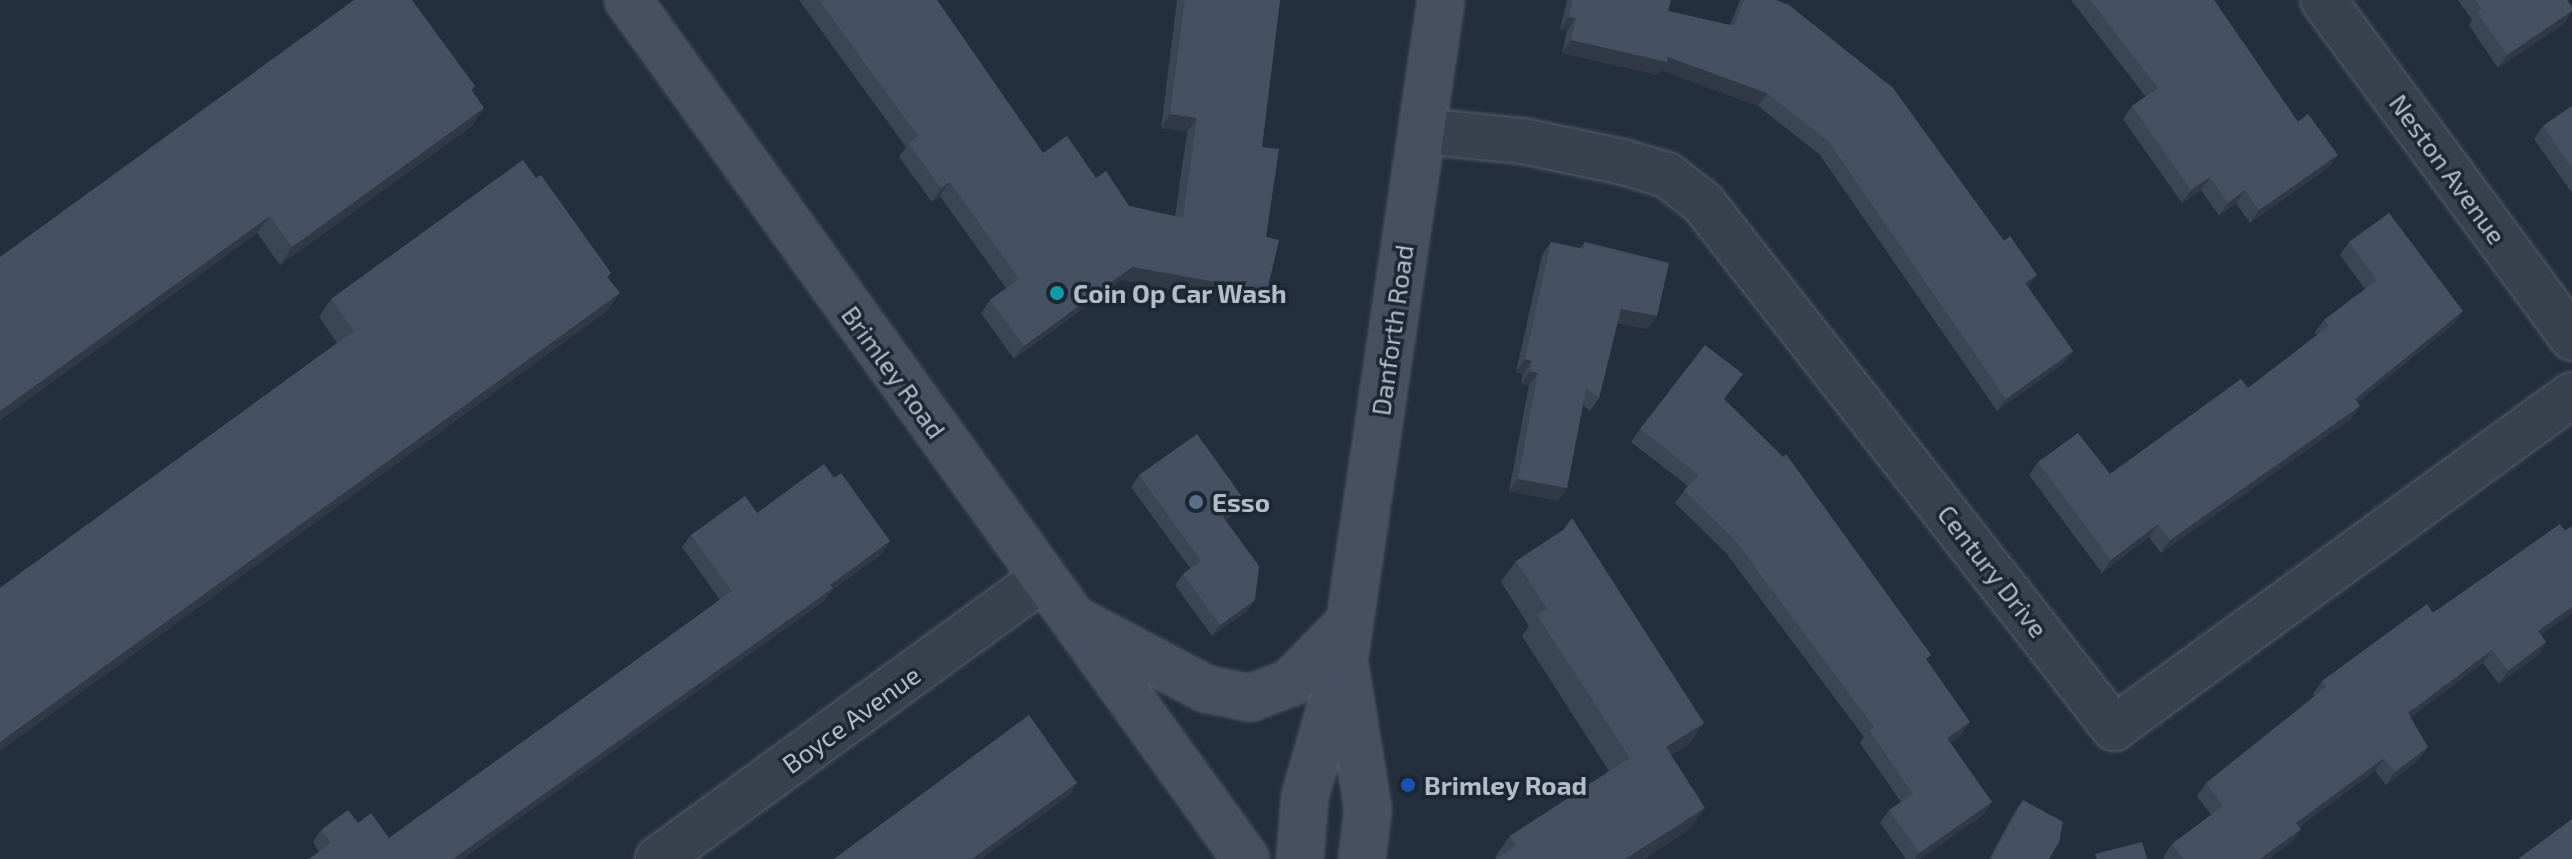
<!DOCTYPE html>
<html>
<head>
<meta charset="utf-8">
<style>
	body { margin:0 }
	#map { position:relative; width:2572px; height:859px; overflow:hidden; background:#242f3e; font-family:"Exo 2",sans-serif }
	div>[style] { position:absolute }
	.roads { filter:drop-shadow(0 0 2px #565f6c) drop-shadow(0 0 2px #565f6c) }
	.minor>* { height:44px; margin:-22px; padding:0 22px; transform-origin:22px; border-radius:22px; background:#38414e }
	.secondary>* { height:44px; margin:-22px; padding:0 22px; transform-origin:22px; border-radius:22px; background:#465061 }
	.wall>* { inset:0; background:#3b4654 }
	.shaded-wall>* { inset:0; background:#303945 }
	.building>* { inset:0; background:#455162 }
	.dots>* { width:22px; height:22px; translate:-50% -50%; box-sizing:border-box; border:4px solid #1d2633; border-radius:50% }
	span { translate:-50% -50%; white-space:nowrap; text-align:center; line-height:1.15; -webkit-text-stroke:7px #1d2633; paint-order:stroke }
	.street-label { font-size:26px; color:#b4bcc9 }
	.poi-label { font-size:26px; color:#b4bcc9; font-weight:700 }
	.left { translate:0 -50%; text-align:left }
</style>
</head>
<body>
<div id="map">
	<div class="roads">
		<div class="minor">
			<div style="left:2323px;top:0;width:420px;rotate:53.6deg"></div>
			<div style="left:1422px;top:131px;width:101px;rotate:5.7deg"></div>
			<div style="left:1523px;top:141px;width:102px;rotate:11.9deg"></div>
			<div style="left:1623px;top:162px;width:46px;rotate:16.5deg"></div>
			<div style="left:1667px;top:175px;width:46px;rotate:37.9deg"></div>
			<div style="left:1703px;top:203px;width:667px;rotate:51.94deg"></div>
			<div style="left:2114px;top:728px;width:566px;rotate:-36.02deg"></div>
			<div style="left:658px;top:859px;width:477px;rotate:-36.1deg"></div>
		</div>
		<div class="secondary">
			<div style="left:628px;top:0;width:1058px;rotate:54.27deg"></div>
			<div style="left:1083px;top:624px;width:139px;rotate:27.9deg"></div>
			<div style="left:1206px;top:689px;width:45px;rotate:11.6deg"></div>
			<div style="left:1250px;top:698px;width:43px;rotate:-20.6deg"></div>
			<div style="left:1290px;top:683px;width:83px;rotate:-45.5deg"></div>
			<div style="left:1346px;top:672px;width:140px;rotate:80.9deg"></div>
			<div style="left:1368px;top:810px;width:49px;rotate:97deg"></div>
			<div style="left:1300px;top:859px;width:63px;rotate:-85.5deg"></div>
			<div style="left:1305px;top:796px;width:141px;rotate:-73.9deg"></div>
			<div style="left:1344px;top:661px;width:668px;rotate:-81.65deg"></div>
		</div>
	</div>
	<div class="wall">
		<div style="clip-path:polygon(799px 0,937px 0,1043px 153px,1096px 178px,1129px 206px,1175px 216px,1187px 132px,1161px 128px,1177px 0,1280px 0,1262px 147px,1267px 291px,1258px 305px,1122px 280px,1014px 359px,981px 313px,990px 300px,1006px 288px,940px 196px,932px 202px,899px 157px,906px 147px)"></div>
		<div style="clip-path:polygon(1567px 0,1671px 0,1668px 11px,1730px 25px,1740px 0,1776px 0,2037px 275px,2028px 287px,2073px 351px,2064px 363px,1997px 411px,1820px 155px,1758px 106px,1661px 70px,1658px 75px,1562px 53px,1567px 31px,1560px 30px)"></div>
		<div style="clip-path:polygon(2071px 0,2214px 0,2329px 167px,2250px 223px,2236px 203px,2219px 216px,2201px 190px,2182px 203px,2123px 119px,2132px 106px,2146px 97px)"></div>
		<div style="clip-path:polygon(2458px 0,2567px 0,2565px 23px,2498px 68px,2469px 25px,2472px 20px)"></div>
		<div style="clip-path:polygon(475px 86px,472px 90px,472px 126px,280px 265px,257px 233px,0 420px,0 257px)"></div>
		<div style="clip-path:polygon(2572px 106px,2572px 193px,2534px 139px,2543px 126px)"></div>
		<div style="clip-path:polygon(1551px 242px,1580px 248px,1585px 242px,1648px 329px,1617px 323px,1599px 398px,1590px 411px,1583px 405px,1567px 488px,1558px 501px,1509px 491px,1529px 385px,1521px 384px,1523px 374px,1516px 372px,1542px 255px)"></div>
		<div style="clip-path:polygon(2349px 242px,2454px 324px,2357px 402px,2351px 419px,2161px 553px,2149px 537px,2102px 573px,2029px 475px,2038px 462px,2110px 474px,2248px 388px,2317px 335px,2315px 332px,2324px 320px,2365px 289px,2340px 255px)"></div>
		<div style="clip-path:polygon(608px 278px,620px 293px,607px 311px,0 751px,0 588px,337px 343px,319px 317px,331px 299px)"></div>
		<div style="clip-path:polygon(1724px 399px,1927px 661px,1970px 722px,1961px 735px,1950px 743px,1992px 802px,1983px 815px,1920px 859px,1906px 859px,1880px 823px,1889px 810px,1901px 802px,1860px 743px,1864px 737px,1726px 553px,1675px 503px,1688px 486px,1631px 442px,1640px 429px)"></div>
		<div style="clip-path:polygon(1139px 475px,1237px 512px,1226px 520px,1255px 600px,1247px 611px,1212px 636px,1175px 585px,1183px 574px,1190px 568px,1131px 487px)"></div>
		<div style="clip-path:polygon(757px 513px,882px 554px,833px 589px,824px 601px,462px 859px,319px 852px,313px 842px,321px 830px,358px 823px,389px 838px,720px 600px,682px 547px,691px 535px)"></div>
		<div style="clip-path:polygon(2572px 526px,2572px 613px,2541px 635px,2546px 642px,2538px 655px,2499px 684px,2483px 663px,2410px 718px,2419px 760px,2386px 785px,2375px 771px,2299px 827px,2301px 829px,2292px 842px,2268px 859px,2165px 859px,2163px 857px,2172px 844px,2211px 815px,2197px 796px,2206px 783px,2315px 696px,2313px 694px,2322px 681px)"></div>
		<div style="clip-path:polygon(1516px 561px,1704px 723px,1689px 744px,1671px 755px,1690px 829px,1644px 859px,1496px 859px,1495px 857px,1510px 836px,1609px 771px,1522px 636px,1529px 626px,1501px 582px)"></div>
		<div style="clip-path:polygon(2023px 800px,2049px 859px,1989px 859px,2014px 813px)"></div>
	</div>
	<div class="shaded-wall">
		<div style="clip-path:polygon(2572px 11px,2565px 23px,2498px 68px,2507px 55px)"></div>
		<div style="clip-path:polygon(1569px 17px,1576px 18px,1567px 31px,1560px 30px)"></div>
		<div style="clip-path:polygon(1571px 40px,1668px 57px,1767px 93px,1758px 106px,1661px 70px,1658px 75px,1562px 53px)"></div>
		<div style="clip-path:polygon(484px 108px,472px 126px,280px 265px,292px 247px)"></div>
		<div style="clip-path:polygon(1170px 114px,1197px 118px,1187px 132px,1161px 128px)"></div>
		<div style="clip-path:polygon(2338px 155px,2329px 167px,2250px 223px,2259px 210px)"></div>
		<div style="clip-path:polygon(2210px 177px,2201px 190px,2182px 203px,2191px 190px)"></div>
		<div style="clip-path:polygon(950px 182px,940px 196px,932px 202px,941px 188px)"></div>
		<div style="clip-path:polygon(2245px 190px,2236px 203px,2219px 216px,2228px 203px)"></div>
		<div style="clip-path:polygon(270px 216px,257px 233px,0 420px,0 411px)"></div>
		<div style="clip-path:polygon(1132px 267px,1267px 291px,1258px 305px,1122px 280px,1014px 359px,1024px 346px)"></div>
		<div style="clip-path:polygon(2037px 275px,2028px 287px,2025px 283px)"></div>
		<div style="clip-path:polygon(620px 293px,607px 311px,0 751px,0 742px)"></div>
		<div style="clip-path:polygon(1621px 309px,1657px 316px,1648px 329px,1612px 322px)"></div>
		<div style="clip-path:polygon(2463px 311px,2454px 324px,2346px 412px,2355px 399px)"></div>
		<div style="clip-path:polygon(2073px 351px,2064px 363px,1997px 411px,2006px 399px)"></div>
		<div style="clip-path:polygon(1525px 359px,1532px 361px,1523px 374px,1516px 372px)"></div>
		<div style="clip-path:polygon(1530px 371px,1538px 373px,1529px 385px,1521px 384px)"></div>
		<div style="clip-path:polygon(2360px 406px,2351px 419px,2161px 553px,2170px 540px)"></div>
		<div style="clip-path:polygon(1518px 479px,1567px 488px,1558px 501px,1509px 491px)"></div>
		<div style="clip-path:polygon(1245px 501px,1237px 512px,1215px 528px,1223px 517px)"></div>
		<div style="clip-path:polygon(2158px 524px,2149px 537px,2102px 573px,2111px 560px)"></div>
		<div style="clip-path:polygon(890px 541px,882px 554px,833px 589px,824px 601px,462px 859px,453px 859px)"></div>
		<div style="clip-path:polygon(1255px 600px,1247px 611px,1212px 636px,1220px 625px)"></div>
		<div style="clip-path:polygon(2572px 607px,2572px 613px,2529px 644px,2538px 631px)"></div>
		<div style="clip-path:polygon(2546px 642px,2538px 655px,2499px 684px,2508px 671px)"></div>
		<div style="clip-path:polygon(2492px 650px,2483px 663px,2399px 726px,2408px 713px)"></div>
		<div style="clip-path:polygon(1970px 722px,1961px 735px,1938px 751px,1947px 738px)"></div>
		<div style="clip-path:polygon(1704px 723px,1689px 744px,1651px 768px,1666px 747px)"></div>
		<div style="clip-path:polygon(2428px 747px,2419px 760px,2386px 785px,2395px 772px)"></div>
		<div style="clip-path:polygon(2384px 758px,2375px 771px,2287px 835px,2296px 823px)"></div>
		<div style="clip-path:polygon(1077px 783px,1069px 796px,981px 859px,972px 859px)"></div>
		<div style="clip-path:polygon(1992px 802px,1983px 815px,1920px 859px,1915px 859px,1919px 853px)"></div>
		<div style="clip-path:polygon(1705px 808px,1690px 829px,1644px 859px,1625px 859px)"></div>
		<div style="clip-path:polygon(2301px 829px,2292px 842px,2268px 859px,2260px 859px)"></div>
	</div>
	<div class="building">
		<div style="clip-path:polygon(354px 0,412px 0,475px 86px,471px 89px,484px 108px,292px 247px,270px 216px,0 411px,0 257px)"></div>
		<div style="clip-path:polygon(819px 0,937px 0,1043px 153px,1067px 136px,1096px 178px,1106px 171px,1129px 206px,1183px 218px,1197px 118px,1170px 114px,1185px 0,1280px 0,1262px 147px,1279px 149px,1266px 237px,1279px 240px,1267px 291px,1132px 267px,1024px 346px,990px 300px,1019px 279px,950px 182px,941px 188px,908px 143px,918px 136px)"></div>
		<div style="clip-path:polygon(1573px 0,1671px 0,1668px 11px,1734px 26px,1744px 0,1776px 0,1789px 5px,1893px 88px,2004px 241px,2010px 236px,2037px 275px,2025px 283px,2073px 351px,2006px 399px,1829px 142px,1767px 93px,1668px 57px,1667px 62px,1571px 40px,1576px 18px,1569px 17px)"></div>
		<div style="clip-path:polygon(2090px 0,2214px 0,2298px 122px,2308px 114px,2338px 155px,2259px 210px,2245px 190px,2228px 203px,2210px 177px,2191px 190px,2132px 106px,2158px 88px)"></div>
		<div style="clip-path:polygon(2476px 0,2567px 0,2572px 7px,2572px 11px,2507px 55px,2477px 12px,2482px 9px)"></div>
		<div style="clip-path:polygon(2572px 106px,2572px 168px,2543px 126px)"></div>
		<div style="clip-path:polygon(523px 160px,536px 178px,541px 175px,611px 273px,607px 277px,620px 293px,0 742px,0 588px,354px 331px,331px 299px)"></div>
		<div style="clip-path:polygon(2389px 213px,2463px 311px,2355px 399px,2360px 406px,2170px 540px,2158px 524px,2111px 560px,2038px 462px,2078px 433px,2110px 474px,2241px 379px,2248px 388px,2329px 326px,2324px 320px,2377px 280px,2349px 242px)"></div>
		<div style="clip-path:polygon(1551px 242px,1583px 249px,1585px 242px,1669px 263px,1657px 316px,1621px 309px,1599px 398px,1586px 388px,1567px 488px,1518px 479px,1538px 373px,1530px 371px,1532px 361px,1525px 359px)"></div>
		<div style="clip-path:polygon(1705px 345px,1743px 374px,1724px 399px,1783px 457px,1786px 454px,1931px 655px,1926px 659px,1970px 722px,1947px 738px,1992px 802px,1919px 853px,1889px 810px,1913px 794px,1869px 730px,1874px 727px,1735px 540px,1684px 490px,1699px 475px,1640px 429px)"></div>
		<div style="clip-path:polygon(1197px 434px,1245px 501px,1223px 517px,1259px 566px,1255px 600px,1220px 625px,1183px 574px,1201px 561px,1139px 475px)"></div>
		<div style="clip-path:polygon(824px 464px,834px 478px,841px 473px,890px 541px,830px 585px,833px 588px,453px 859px,309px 859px,331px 843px,321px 830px,348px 810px,358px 823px,371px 813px,389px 838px,732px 591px,691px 535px,745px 496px,757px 513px)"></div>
		<div style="clip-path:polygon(1572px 518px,1704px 723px,1666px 747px,1705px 808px,1625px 859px,1496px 859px,1516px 846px,1510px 836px,1630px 758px,1537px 615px,1547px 609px,1516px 561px,1563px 530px)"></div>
		<div style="clip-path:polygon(2560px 524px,2565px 531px,2572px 526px,2572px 607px,2538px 631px,2546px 642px,2508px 671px,2492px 650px,2408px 713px,2428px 747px,2395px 772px,2384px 758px,2296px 823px,2301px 829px,2260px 859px,2183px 859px,2172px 844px,2223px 806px,2206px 783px,2326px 687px,2322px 681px,2427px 604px,2433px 613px)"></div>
		<div style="clip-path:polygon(1029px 715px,1077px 783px,972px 859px,834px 859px)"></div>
		<div style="clip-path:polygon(2023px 800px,2063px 822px,2059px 842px,2049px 859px,1991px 859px)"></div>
		<div style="clip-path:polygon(2572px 819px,2572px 859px,2518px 859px)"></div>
		<div style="clip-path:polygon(2142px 842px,2147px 859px,2097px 859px,2095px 854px)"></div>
	</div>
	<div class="dots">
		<div style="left:1057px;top:293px;background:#0f9aa8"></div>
		<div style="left:1196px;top:502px;background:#5c6f8a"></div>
		<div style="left:1408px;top:785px;background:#1a4fb4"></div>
	</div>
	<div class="street-label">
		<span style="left:2448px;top:169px;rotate:54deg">Neston Avenue</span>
		<span style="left:1392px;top:330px;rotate:-82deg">Danforth Road</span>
		<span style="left:894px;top:372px;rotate:54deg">Brimley Road</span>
		<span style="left:1993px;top:571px;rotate:52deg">Century Drive</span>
		<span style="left:851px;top:719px;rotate:-36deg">Boyce Avenue</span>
	</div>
	<div class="poi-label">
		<span class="left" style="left:1073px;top:293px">Coin Op Car Wash</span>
		<span class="left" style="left:1212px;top:502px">Esso</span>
		<span class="left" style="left:1424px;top:785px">Brimley Road</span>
	</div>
</div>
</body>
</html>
